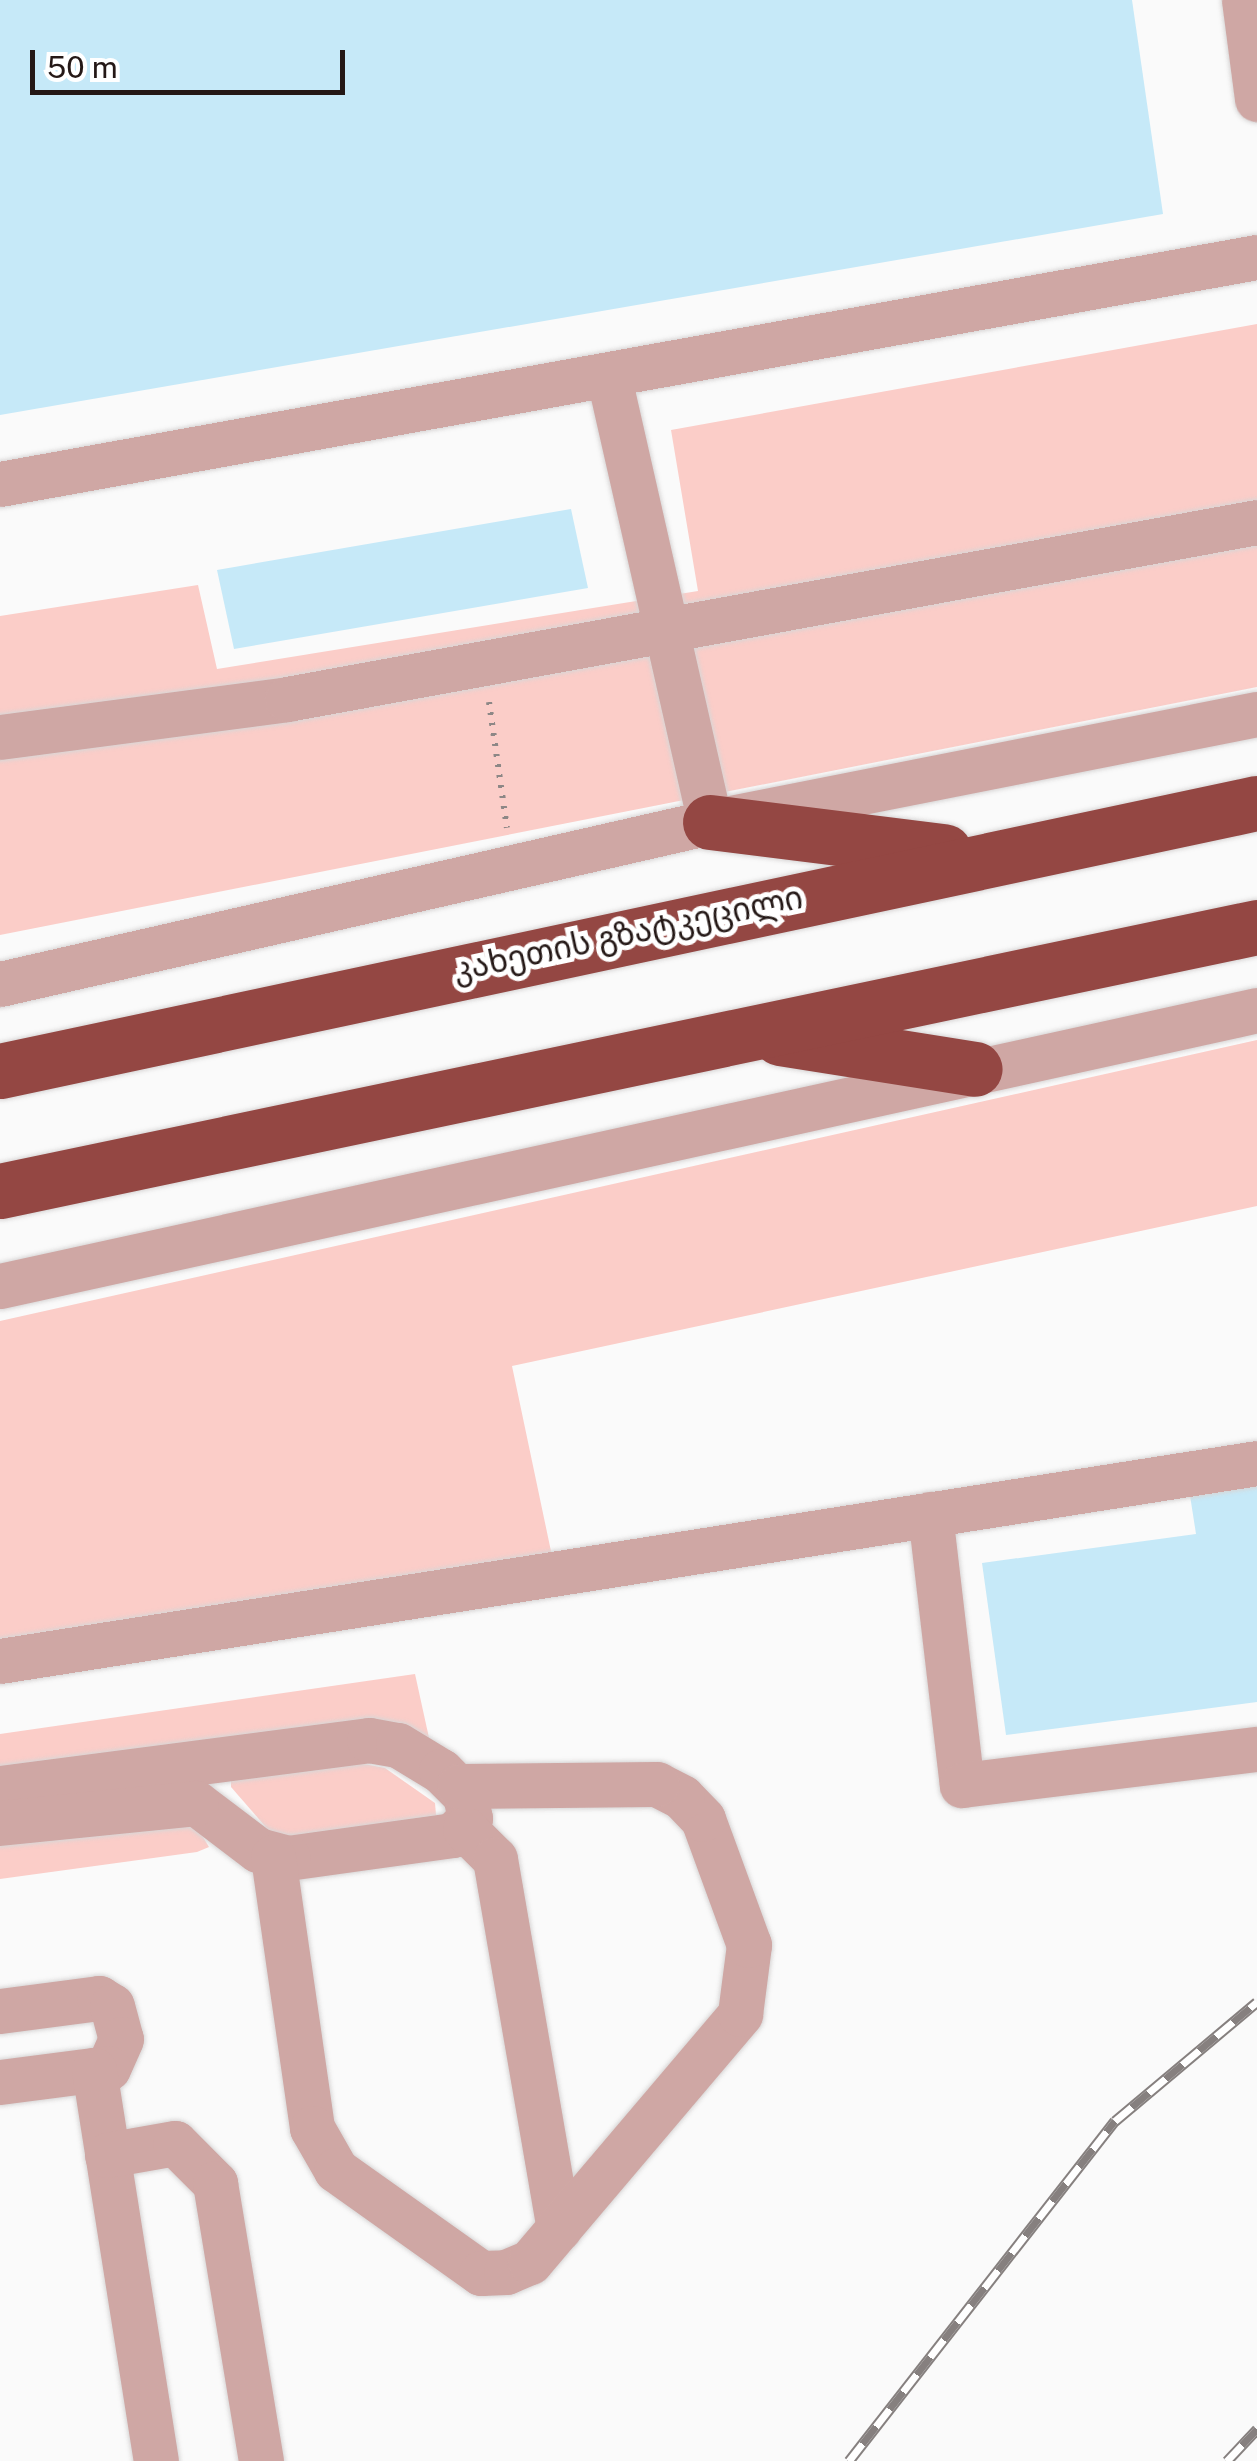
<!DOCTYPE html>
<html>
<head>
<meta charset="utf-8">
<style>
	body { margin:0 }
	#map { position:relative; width:1257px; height:2461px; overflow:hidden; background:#fafafa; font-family:"Public Sans","Noto Sans Georgian",sans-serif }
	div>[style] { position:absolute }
	.green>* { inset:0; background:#fbcdc8 }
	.building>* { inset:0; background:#c6e9f8 }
	.path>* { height:6px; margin-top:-3px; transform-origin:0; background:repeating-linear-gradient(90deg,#8d8786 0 2.5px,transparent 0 10.5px) }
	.roads { filter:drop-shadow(0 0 2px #d8d6d6) drop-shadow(0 0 2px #d8d6d6) }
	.minor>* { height:45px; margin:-22.5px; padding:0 22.5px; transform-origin:22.5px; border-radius:22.5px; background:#cfa7a4 }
	.highway>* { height:55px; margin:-27.5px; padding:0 27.5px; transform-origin:27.5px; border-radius:27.5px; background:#944743 }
	.rail>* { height:11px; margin-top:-5.5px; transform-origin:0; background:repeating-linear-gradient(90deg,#fff 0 22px,#86807f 0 44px); box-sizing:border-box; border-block:2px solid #86807f }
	span { translate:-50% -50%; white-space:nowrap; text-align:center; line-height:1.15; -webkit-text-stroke:10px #fff; paint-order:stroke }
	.street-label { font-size:32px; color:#241816 }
	.scale { position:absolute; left:30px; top:50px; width:315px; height:45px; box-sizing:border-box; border:5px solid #241816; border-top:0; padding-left:12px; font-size:30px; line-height:35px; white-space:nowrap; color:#241816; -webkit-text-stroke:8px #fff; paint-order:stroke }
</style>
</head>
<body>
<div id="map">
	<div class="green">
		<div style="clip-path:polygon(1257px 324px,1257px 687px,0 935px,0 616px,198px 585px,217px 669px,698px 591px,671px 430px)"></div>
		<div style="clip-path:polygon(1257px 1040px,1257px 1206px,512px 1366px,552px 1556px,0 1642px,0 1321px)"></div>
		<div style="clip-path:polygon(415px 1674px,429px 1738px,0 1780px,0 1734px)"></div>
		<div style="clip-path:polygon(343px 1760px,385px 1768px,435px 1803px,436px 1815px,277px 1840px,231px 1787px,231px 1776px)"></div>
		<div style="clip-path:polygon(194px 1822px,209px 1847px,197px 1852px,0 1879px,0 1834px)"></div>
	</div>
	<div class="building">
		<div style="clip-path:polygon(0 0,1132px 0,1163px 214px,0 415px)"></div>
		<div style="clip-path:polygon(571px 509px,588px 588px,234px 649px,217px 570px)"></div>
		<div style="clip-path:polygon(1257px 1480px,1257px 1702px,1006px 1735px,982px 1563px,1196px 1534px,1189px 1489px)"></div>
	</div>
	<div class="path">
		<div style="left:489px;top:702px;width:127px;rotate:81.9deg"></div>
	</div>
	<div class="roads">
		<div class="minor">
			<div style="left:1244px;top:0;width:100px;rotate:82.5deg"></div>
			<div style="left:609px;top:378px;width:455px;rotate:77.2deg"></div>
			<div style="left:0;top:484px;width:1277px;rotate:-10.24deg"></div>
			<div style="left:0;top:737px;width:290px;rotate:-7.5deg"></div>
			<div style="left:287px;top:699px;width:986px;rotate:-10.34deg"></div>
			<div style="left:0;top:984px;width:728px;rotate:-12.85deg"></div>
			<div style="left:710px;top:822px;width:558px;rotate:-11.17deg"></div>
			<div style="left:0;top:1286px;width:1287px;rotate:-12.38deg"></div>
			<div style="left:930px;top:1514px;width:273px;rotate:83.3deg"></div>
			<div style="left:962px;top:1785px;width:297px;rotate:-7deg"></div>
			<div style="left:0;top:1661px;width:1272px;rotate:-8.95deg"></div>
			<div style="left:0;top:1788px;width:372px;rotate:-7.4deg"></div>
			<div style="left:369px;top:1740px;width:29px;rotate:10deg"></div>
			<div style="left:398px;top:1745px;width:50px;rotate:31.2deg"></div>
			<div style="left:441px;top:1771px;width:34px;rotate:45deg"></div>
			<div style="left:465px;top:1795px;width:24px;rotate:78deg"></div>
			<div style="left:470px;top:1818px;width:24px;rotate:135deg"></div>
			<div style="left:453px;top:1835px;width:167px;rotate:172.1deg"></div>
			<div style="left:288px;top:1858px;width:31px;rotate:-165deg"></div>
			<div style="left:258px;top:1850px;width:78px;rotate:-142.8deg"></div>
			<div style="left:196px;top:1803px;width:197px;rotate:174.2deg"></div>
			<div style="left:465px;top:1829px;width:42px;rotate:45deg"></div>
			<div style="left:495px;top:1859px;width:375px;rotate:80.2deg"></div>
			<div style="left:273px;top:1857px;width:274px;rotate:81.8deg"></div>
			<div style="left:312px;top:2128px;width:48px;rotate:60.3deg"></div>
			<div style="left:336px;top:2170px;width:178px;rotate:35.4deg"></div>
			<div style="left:481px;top:2273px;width:25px;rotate:-2deg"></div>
			<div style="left:506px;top:2272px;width:26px;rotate:-23deg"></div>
			<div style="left:530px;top:2262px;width:325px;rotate:-49.7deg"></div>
			<div style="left:740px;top:2014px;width:70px;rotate:-82.6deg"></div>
			<div style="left:749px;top:1945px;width:134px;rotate:-110.1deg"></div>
			<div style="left:703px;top:1819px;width:30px;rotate:-134deg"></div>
			<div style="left:682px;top:1797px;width:28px;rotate:-153deg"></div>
			<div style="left:657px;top:1784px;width:198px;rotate:179.4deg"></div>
			<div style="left:0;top:2011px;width:100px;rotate:-7.5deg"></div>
			<div style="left:99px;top:1998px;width:15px;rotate:32deg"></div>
			<div style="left:112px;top:2006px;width:34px;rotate:75deg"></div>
			<div style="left:121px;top:2039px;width:32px;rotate:114deg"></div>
			<div style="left:108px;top:2068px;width:109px;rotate:172.6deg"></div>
			<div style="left:94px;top:2070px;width:396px;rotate:81deg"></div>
			<div style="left:107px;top:2155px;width:69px;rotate:-10deg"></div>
			<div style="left:175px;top:2143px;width:57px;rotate:45deg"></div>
			<div style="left:215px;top:2183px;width:282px;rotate:80.6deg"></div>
		</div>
		<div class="highway">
			<div style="left:710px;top:822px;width:236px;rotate:7.1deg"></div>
			<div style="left:780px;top:1038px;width:197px;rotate:9deg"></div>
			<div style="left:0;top:1071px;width:1285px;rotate:-12.04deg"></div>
			<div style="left:0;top:1191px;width:1284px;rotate:-11.86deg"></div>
		</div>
	</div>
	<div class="rail">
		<div style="left:849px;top:2461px;width:432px;rotate:-52deg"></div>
		<div style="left:1115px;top:2121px;width:185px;rotate:-40deg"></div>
		<div style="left:1227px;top:2461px;width:44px;rotate:-46.8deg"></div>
	</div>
	<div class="street-label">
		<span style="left:628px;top:934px;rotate:-12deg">კახეთის გზატკეცილი</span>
	</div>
	<div class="scale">50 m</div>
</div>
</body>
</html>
